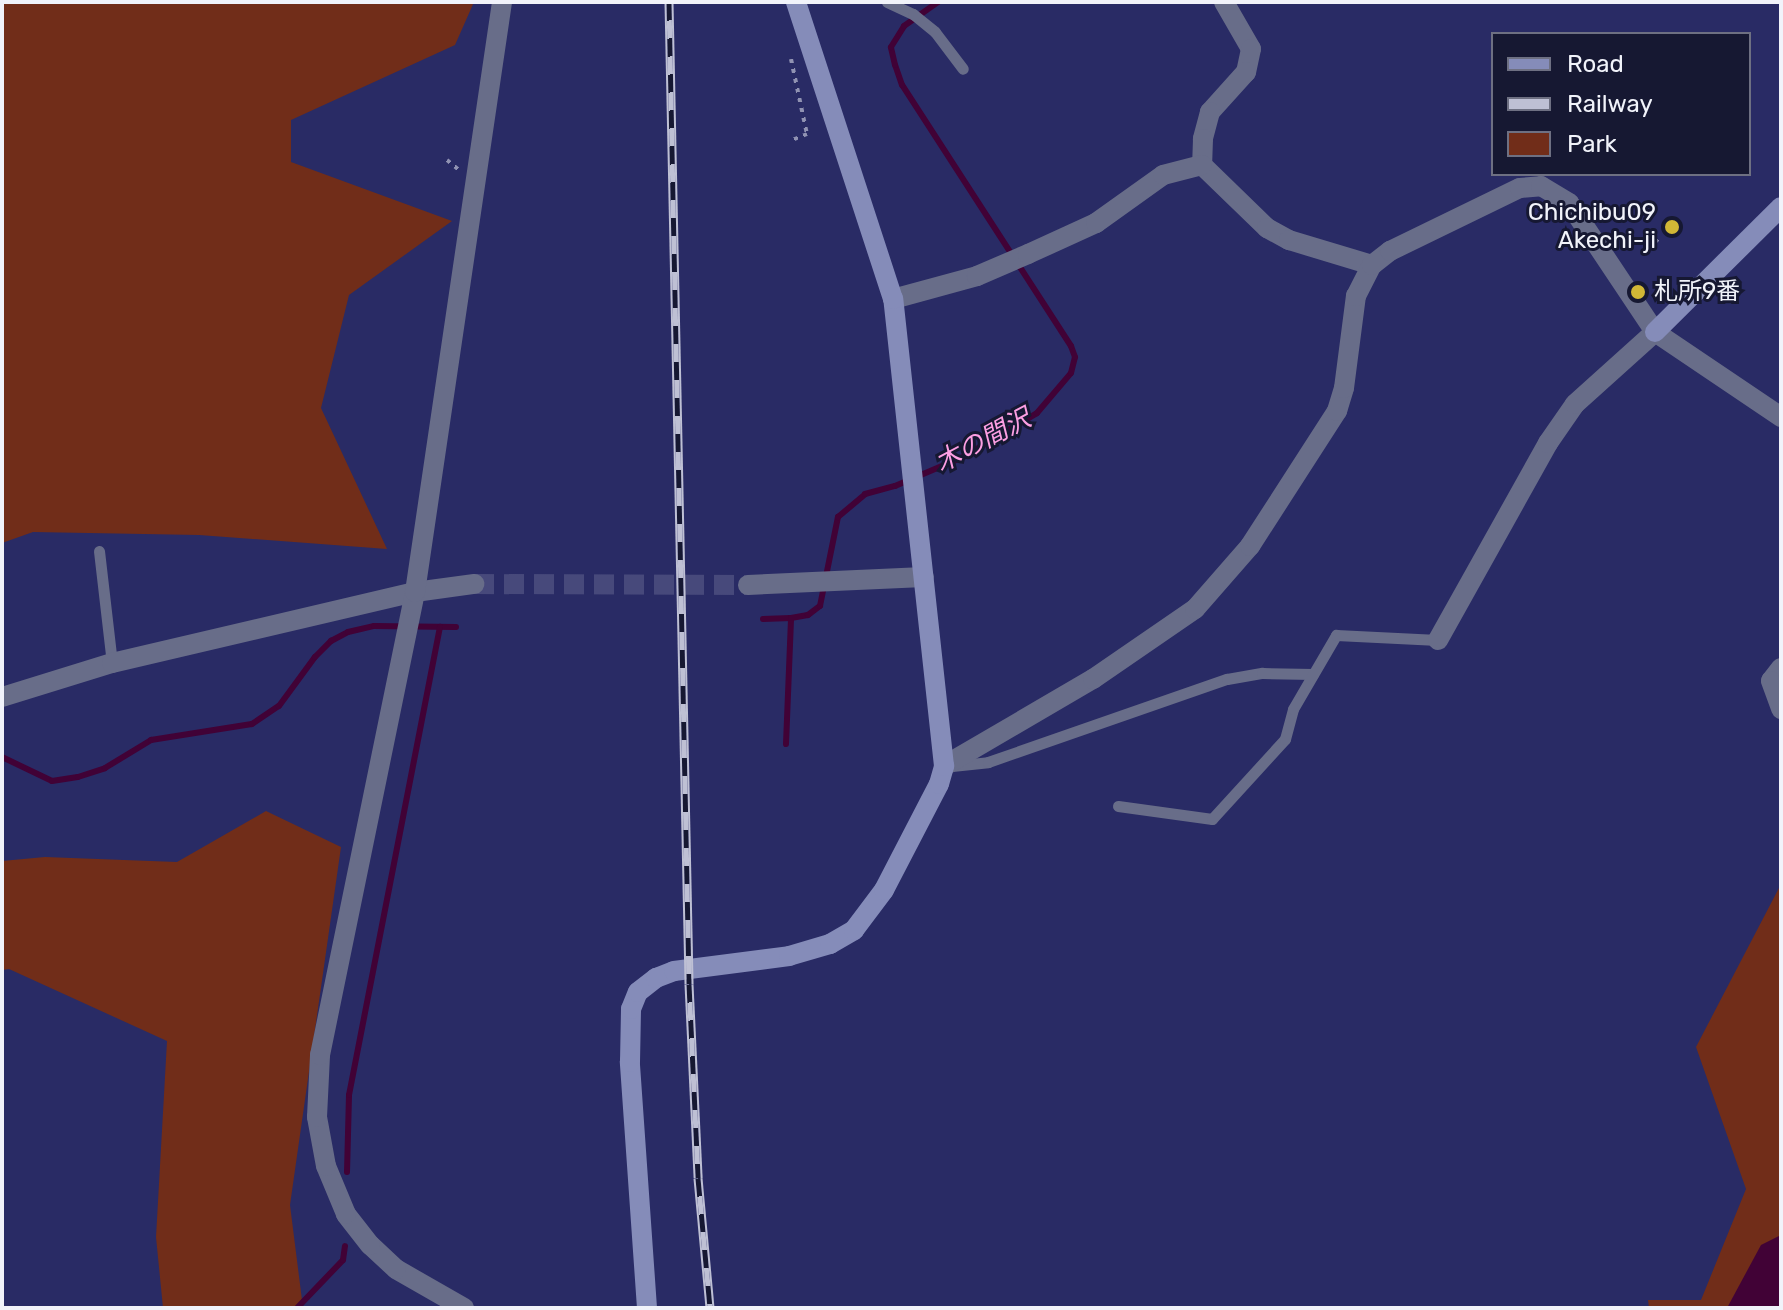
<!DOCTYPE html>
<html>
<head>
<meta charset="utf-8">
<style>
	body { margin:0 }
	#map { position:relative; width:1783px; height:1310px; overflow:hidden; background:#292b65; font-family:Rubik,"Noto Sans JP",sans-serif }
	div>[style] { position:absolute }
	.green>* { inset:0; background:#712d19 }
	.water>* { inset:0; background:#410236 }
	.stream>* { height:6px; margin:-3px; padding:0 3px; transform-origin:3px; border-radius:3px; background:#410236 }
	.street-tunnel>* { height:20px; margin-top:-10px; transform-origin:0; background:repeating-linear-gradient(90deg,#47497b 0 20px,transparent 0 30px) }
	.path>* { height:4px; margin-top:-2px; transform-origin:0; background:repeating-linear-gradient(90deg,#9092b2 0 4px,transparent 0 10px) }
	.lane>* { height:11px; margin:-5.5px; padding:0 5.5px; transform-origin:5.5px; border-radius:5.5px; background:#686d89 }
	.street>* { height:20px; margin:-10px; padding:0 10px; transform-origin:10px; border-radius:10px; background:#686d89 }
	.secondary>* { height:20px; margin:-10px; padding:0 10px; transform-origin:10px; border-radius:10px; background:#858cb9 }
	.rail>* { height:9px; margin-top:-4.5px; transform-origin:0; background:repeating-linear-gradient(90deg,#161832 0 18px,#bec0d4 0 36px); box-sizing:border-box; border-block:2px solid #bec0d4 }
	.dots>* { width:22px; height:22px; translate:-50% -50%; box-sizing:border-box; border:4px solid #161832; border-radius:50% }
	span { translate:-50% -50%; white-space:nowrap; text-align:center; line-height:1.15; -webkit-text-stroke:6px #161832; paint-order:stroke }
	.poi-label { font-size:24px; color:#f1f3fa }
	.right { translate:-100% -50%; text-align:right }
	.left { translate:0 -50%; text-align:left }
	.water-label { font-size:26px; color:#fd9fe3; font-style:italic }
	.frame { position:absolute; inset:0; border:4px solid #f1f3fa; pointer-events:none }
	.legend { position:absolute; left:1491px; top:32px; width:260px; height:144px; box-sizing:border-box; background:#161832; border:2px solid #6e7082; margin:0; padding:10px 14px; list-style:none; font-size:24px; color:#f1f3fa }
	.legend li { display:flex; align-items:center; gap:16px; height:40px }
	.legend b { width:40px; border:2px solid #6e7082 }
</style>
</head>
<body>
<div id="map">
	<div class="green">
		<div style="clip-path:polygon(2px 2px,474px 2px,455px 45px,291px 120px,291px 162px,452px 221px,349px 295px,321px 408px,387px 549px,199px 535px,33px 532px,2px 543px)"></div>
		<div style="clip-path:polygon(266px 811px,341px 847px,290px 1205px,303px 1308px,163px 1308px,156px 1237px,167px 1041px,9px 969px,2px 970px,2px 861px,45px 857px,177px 862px)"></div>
		<div style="clip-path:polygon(1781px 884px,1781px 1308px,1649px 1308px,1648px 1300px,1701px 1300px,1746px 1189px,1696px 1047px)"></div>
	</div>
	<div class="water">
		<div style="clip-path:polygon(1781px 1235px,1781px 1308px,1727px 1308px,1761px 1245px)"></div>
	</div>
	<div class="stream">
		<div style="left:763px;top:619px;width:28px;rotate:-2deg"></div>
		<div style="left:786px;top:744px;width:126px;rotate:-87.7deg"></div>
		<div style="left:791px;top:618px;width:17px;rotate:-10deg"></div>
		<div style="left:808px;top:615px;width:15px;rotate:-37deg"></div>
		<div style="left:820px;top:606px;width:91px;rotate:-78.6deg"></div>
		<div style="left:838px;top:517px;width:35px;rotate:-40deg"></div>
		<div style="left:865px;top:494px;width:31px;rotate:-15deg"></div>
		<div style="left:895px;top:486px;width:74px;rotate:-23.1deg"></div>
		<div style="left:963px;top:457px;width:86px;rotate:-30.7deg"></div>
		<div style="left:1037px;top:413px;width:52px;rotate:-49.6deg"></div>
		<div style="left:1071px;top:373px;width:16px;rotate:-76deg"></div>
		<div style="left:1075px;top:357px;width:12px;rotate:-110deg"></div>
		<div style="left:1071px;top:346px;width:311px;rotate:-122.9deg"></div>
		<div style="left:902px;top:85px;width:21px;rotate:-109deg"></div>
		<div style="left:895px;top:65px;width:18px;rotate:-103deg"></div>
		<div style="left:891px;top:47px;width:25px;rotate:-58deg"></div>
		<div style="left:904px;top:26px;width:42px;rotate:-35.2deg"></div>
		<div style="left:2px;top:757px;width:55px;rotate:25.6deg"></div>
		<div style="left:52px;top:781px;width:26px;rotate:-9deg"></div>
		<div style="left:78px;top:777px;width:28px;rotate:-18deg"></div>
		<div style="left:105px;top:768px;width:54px;rotate:-31.3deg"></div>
		<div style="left:151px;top:740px;width:102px;rotate:-9deg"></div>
		<div style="left:252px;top:724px;width:32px;rotate:-34deg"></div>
		<div style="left:279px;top:706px;width:61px;rotate:-53.7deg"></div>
		<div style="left:315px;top:657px;width:23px;rotate:-45deg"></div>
		<div style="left:331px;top:641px;width:19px;rotate:-28deg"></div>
		<div style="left:348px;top:632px;width:27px;rotate:-13deg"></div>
		<div style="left:374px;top:626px;width:82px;rotate:0.7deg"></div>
		<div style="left:347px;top:1172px;width:77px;rotate:-88.5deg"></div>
		<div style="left:349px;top:1095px;width:477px;rotate:-79deg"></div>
		<div style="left:297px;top:1308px;width:66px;rotate:-46.2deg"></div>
		<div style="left:343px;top:1260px;width:14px;rotate:-82deg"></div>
	</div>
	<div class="street-tunnel">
		<div style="left:474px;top:584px;width:274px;rotate:0.2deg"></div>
	</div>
	<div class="path">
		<div style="left:791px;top:59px;width:77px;rotate:78deg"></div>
		<div style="left:807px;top:134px;width:16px;rotate:158deg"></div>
		<div style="left:447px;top:160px;width:16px;rotate:40deg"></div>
		<div style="left:1648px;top:249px;width:18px;rotate:-45deg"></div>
	</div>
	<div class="lane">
		<div style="left:887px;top:2px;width:29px;rotate:25deg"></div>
		<div style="left:913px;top:14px;width:28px;rotate:39deg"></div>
		<div style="left:935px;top:32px;width:46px;rotate:52.9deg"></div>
		<div style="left:99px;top:551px;width:113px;rotate:83.4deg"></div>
		<div style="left:952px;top:766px;width:36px;rotate:-6deg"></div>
		<div style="left:988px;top:762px;width:253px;rotate:-19.2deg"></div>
		<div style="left:1227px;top:679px;width:36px;rotate:-10deg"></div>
		<div style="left:1262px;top:673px;width:51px;rotate:1.1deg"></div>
		<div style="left:1118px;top:806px;width:95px;rotate:7.9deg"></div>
		<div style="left:1212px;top:819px;width:108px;rotate:-47.6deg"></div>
		<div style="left:1285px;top:739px;width:31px;rotate:-75deg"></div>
		<div style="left:1293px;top:709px;width:86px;rotate:-59.8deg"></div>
		<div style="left:1336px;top:635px;width:102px;rotate:2.8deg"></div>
	</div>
	<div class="street">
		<div style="left:1224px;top:2px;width:54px;rotate:60.1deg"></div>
		<div style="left:1251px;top:49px;width:24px;rotate:102deg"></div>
		<div style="left:1246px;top:72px;width:54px;rotate:132deg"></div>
		<div style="left:1210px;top:112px;width:28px;rotate:105deg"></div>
		<div style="left:1203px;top:139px;width:26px;rotate:92deg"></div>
		<div style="left:1202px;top:165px;width:91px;rotate:44.1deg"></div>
		<div style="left:1267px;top:228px;width:25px;rotate:29deg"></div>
		<div style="left:1289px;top:240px;width:87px;rotate:16.8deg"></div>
		<div style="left:893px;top:299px;width:87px;rotate:-15.3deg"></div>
		<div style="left:977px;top:276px;width:56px;rotate:-23.3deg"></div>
		<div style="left:1028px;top:254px;width:75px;rotate:-24.5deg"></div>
		<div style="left:1096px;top:223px;width:82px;rotate:-35.6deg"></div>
		<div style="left:1163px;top:175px;width:40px;rotate:-14.4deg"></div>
		<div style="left:748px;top:585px;width:176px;rotate:-2.6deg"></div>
		<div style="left:1438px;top:640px;width:226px;rotate:-60.8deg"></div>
		<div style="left:1548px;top:443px;width:47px;rotate:-55.3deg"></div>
		<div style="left:1575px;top:404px;width:108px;rotate:-42deg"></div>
		<div style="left:1781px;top:668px;width:16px;rotate:128deg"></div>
		<div style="left:1771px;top:681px;width:30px;rotate:70deg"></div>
		<div style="left:2px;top:697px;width:115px;rotate:-17.2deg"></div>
		<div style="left:112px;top:663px;width:311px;rotate:-13.2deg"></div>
		<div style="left:415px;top:592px;width:60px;rotate:-7.7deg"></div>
		<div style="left:944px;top:766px;width:173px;rotate:-30.3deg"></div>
		<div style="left:1093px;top:679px;width:124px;rotate:-34.5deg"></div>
		<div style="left:1195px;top:609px;width:84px;rotate:-48.9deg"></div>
		<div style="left:1250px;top:546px;width:161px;rotate:-57.2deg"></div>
		<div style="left:1337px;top:411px;width:24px;rotate:-73deg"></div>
		<div style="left:1344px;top:388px;width:93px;rotate:-82.6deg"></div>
		<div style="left:1356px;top:296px;width:35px;rotate:-63deg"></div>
		<div style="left:1372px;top:265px;width:23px;rotate:-38deg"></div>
		<div style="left:1390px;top:251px;width:144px;rotate:-25.9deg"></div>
		<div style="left:1520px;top:188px;width:21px;rotate:-5deg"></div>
		<div style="left:1541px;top:186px;width:33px;rotate:31deg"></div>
		<div style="left:1569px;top:203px;width:155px;rotate:56.3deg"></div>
		<div style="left:1655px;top:332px;width:152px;rotate:34deg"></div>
		<div style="left:464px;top:1308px;width:78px;rotate:-150.2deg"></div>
		<div style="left:396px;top:1269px;width:35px;rotate:-137deg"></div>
		<div style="left:370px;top:1245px;width:39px;rotate:-128deg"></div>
		<div style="left:346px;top:1214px;width:52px;rotate:-112.6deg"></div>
		<div style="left:326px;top:1166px;width:50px;rotate:-100.4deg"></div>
		<div style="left:317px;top:1117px;width:62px;rotate:-87.2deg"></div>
		<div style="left:320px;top:1055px;width:473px;rotate:-78.4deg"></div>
		<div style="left:415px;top:592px;width:596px;rotate:-81.61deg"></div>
	</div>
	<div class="secondary">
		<div style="left:1655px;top:332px;width:177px;rotate:-44.8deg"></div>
		<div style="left:647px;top:1308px;width:247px;rotate:-94deg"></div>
		<div style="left:630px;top:1062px;width:53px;rotate:-88.9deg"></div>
		<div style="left:631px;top:1009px;width:18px;rotate:-68deg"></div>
		<div style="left:638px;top:992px;width:23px;rotate:-38deg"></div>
		<div style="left:656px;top:978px;width:19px;rotate:-21deg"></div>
		<div style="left:674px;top:971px;width:116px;rotate:-7.4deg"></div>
		<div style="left:789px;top:956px;width:43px;rotate:-16.3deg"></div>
		<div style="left:830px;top:944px;width:28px;rotate:-30deg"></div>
		<div style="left:854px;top:930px;width:50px;rotate:-53.1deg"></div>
		<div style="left:884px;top:890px;width:119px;rotate:-62.6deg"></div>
		<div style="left:939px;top:784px;width:19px;rotate:-74deg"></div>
		<div style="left:944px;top:766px;width:470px;rotate:-96.2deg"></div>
		<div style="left:893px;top:299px;width:312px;rotate:-108.1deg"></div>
	</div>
	<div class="rail">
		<div style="left:669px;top:2px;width:982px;rotate:88.83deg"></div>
		<div style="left:689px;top:984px;width:194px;rotate:87.3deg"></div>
		<div style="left:698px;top:1178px;width:131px;rotate:84.7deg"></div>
	</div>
	<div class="dots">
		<div style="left:1672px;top:227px;background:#d1b736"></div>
		<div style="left:1638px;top:292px;background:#d1b736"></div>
	</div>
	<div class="poi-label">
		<span class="right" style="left:1656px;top:227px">Chichibu09<br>Akechi-ji</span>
		<span class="left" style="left:1654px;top:292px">札所9番</span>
	</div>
	<div class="water-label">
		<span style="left:983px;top:441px;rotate:-28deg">木の間沢</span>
	</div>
	<div class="frame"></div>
	<ul class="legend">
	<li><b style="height:10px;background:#858cb9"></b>Road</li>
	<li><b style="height:10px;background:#bec0d4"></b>Railway</li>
	<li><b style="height:22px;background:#712d19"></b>Park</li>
	</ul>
</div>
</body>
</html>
